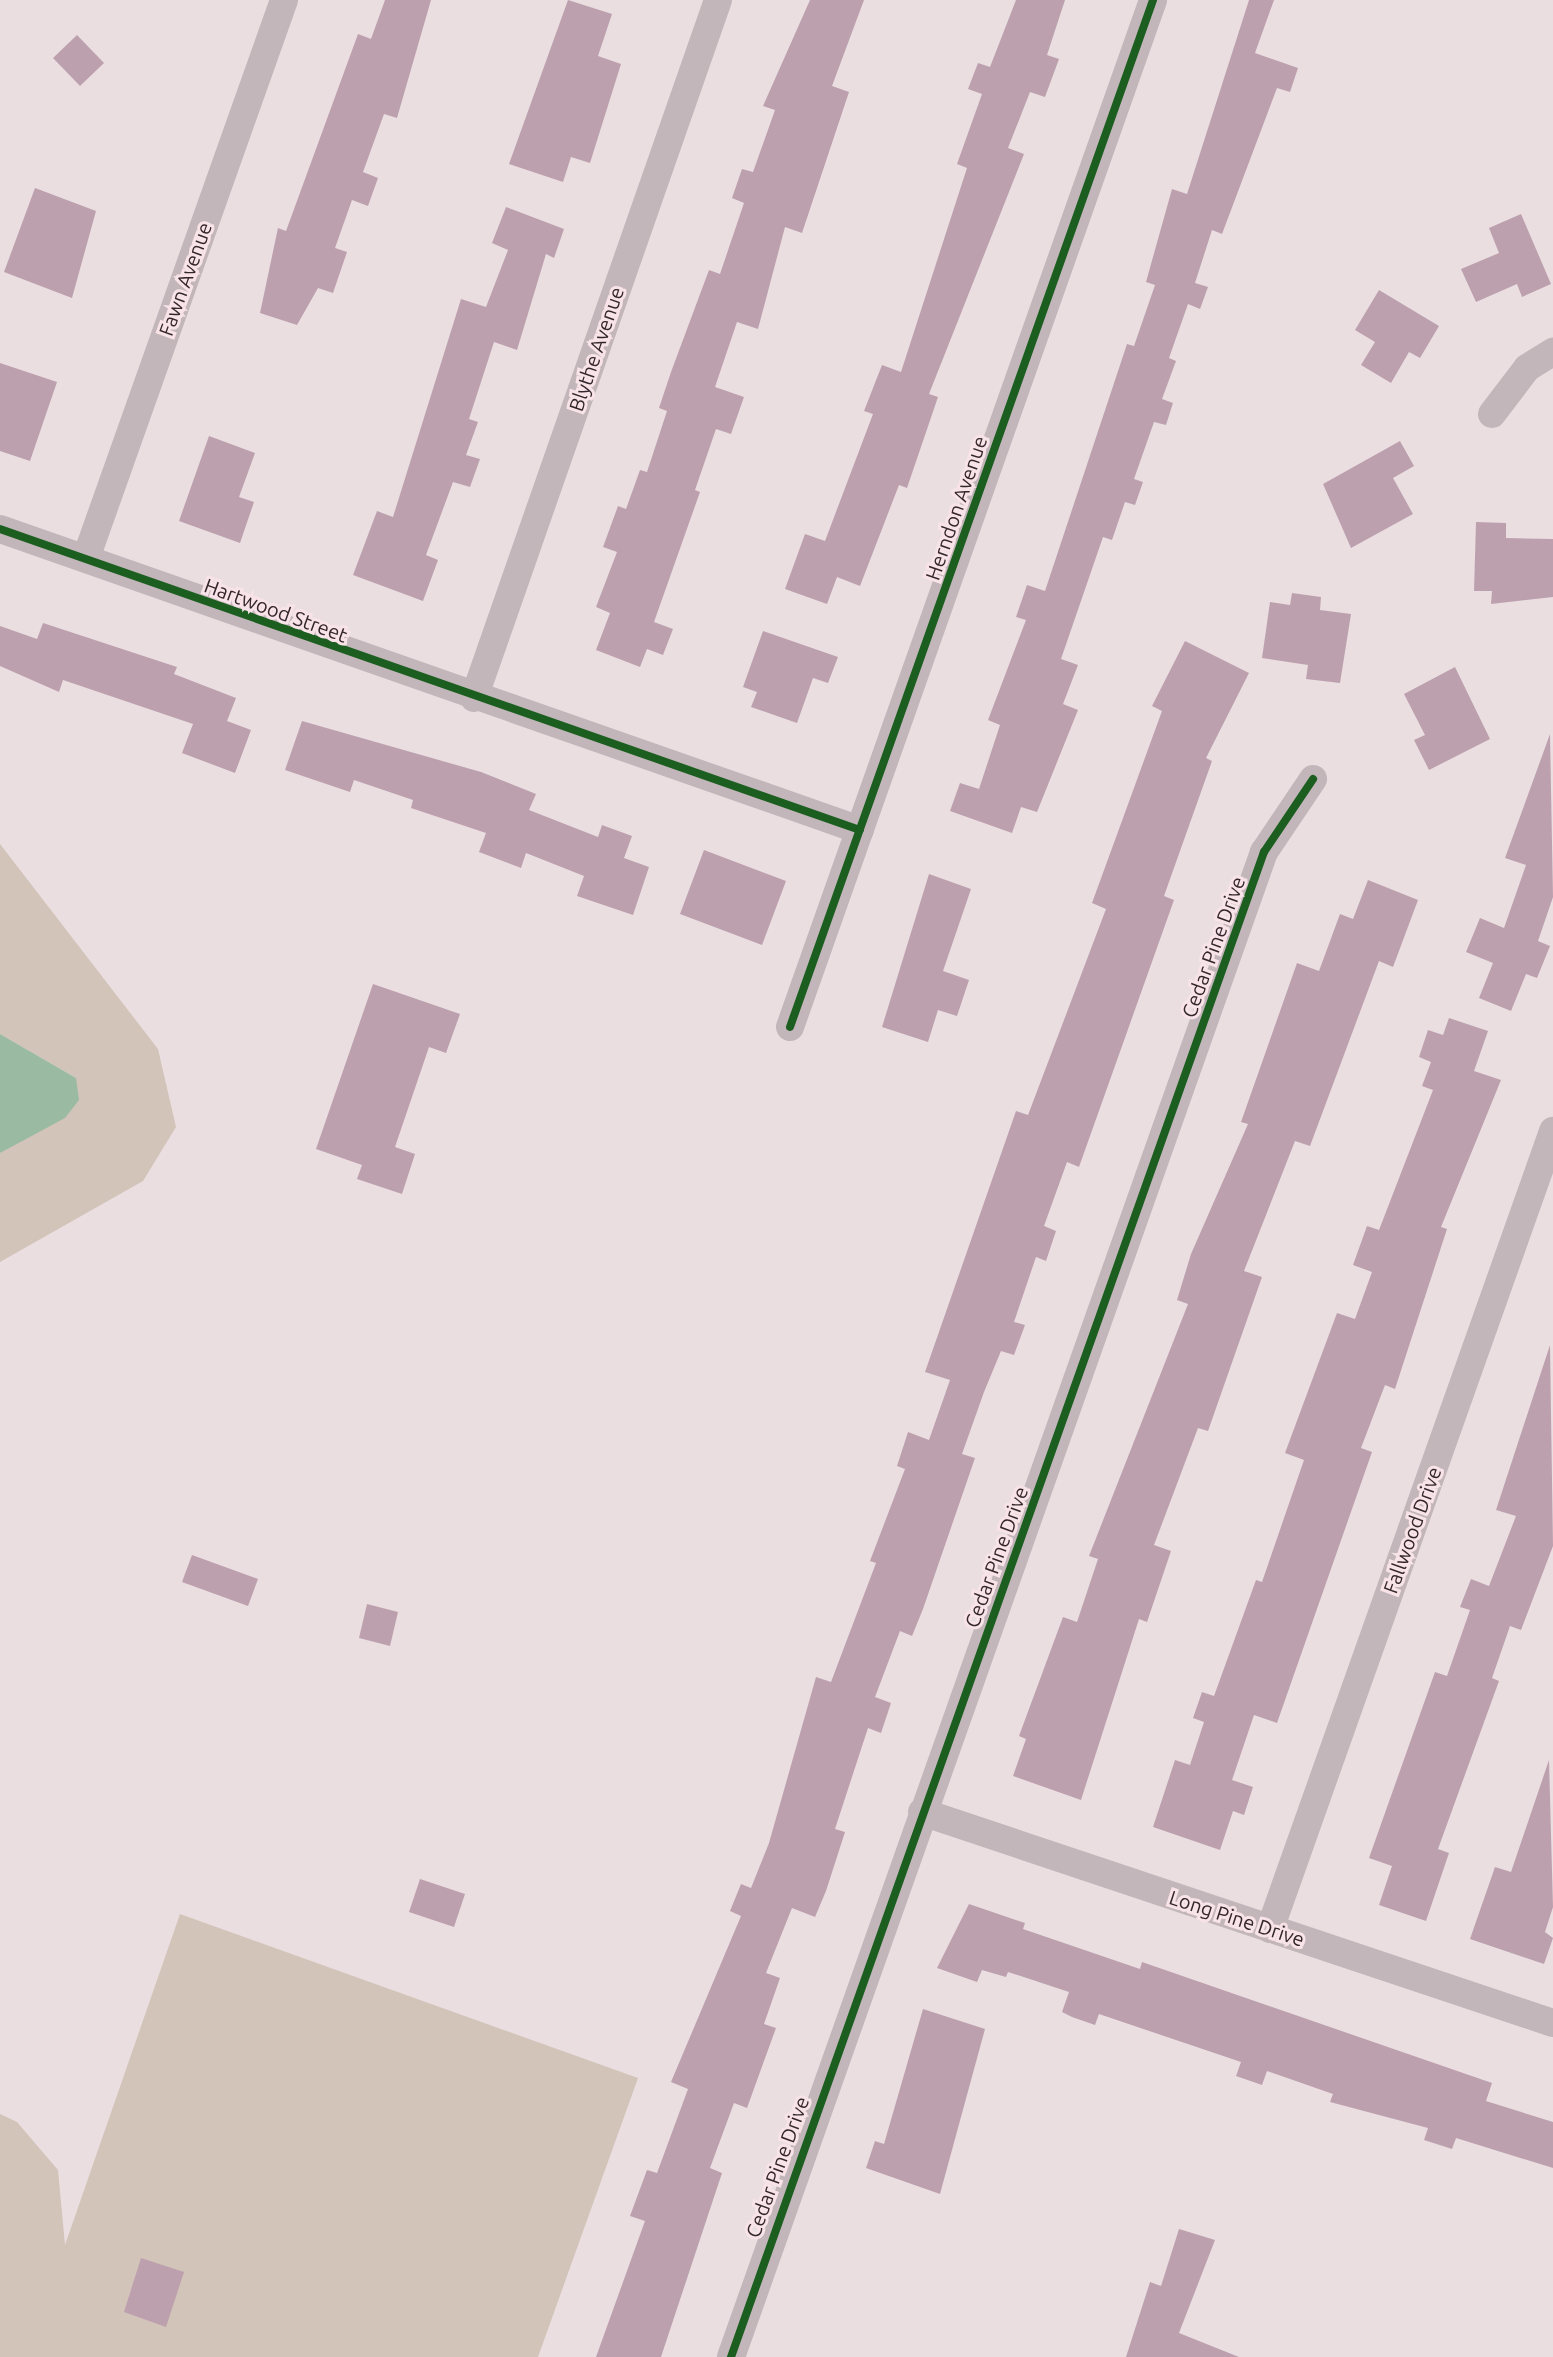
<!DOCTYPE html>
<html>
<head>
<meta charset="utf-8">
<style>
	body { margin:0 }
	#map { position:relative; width:1553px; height:2357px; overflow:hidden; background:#eadee1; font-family:Ubuntu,sans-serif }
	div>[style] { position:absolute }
	.green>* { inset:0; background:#d2c4b9 }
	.water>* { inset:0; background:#9abba1 }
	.building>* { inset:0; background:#bda0ae }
	.minor>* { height:28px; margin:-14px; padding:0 14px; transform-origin:14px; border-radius:14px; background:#c3b6ba }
	.cycleway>* { height:8px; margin:-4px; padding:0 4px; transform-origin:4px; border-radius:4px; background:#1b5e20 }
	span { translate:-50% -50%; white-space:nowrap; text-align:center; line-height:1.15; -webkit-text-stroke:6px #f8e4e8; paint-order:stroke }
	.street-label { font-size:20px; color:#33262c }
</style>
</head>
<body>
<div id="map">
	<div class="green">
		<div style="clip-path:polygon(0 844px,158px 1049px,176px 1127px,143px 1181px,0 1262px,0 1153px,76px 1078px,0 1034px)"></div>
		<div style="clip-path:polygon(180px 1914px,638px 2078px,538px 2357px,0 2357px,0 2114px,17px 2122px,58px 2170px,65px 2245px)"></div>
	</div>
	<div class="water">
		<div style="clip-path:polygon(0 1034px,76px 1078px,79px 1100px,65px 1118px,0 1153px)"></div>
	</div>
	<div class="building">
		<div style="clip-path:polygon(385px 0,431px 0,397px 118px,384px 114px,363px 172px,378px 178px,368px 206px,352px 200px,335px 248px,347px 252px,333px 293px,318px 288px,297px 325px,260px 313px,278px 228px,286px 231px,358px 34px,371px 39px)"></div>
		<div style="clip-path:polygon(568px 0,612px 14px,598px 56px,621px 64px,590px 163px,571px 157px,563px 182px,509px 164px)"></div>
		<div style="clip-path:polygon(810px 0,864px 0,832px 86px,849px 92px,802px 233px,785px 227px,758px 329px,737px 322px,715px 387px,744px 397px,731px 434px,716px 429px,695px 490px,700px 492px,654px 622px,673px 629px,663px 655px,647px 649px,640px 667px,596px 650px,610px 613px,596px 607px,617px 552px,603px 547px,618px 506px,626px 509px,640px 470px,647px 472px,667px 411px,659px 408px,671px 372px,709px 270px,720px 274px,744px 203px,732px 198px,742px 169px,753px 172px,775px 110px,763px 106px)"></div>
		<div style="clip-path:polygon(1016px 0,1065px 0,1047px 55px,1059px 59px,1045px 97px,1030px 92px,1008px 148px,1024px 154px,929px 394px,938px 397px,907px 488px,899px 485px,860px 586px,837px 577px,827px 604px,785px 589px,805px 534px,825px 541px,873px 414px,864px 411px,882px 365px,901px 372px,967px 168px,957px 164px,982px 94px,968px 89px,978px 63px,990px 67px)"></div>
		<div style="clip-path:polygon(1249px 0,1274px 0,1255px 53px,1298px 68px,1290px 92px,1277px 88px,1222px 234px,1212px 230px,1195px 283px,1208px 287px,1200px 309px,1188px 304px,1169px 358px,1176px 361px,1162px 399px,1173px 403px,1166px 425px,1154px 422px,1134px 479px,1143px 482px,1135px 505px,1125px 502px,1112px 540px,1103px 537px,1061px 659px,1078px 665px,1063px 704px,1078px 710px,1037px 812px,1021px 807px,1012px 833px,950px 811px,960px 783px,979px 789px,1000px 725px,988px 720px,1026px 620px,1016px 617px,1027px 585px,1045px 591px,1127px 344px,1134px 346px,1155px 285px,1146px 282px,1172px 189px,1187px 194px)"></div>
		<div style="clip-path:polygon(77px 35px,104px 63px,80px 86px,53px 58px)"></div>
		<div style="clip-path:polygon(35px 188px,96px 211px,72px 298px,4px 272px)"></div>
		<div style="clip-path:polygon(506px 207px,564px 229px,554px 258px,546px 254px,517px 350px,494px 342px,469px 419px,478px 422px,466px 455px,480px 459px,470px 487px,453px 482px,426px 555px,438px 560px,423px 601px,353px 575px,377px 511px,393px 517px,461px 299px,486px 307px,508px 250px,492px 243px)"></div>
		<div style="clip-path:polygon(1521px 214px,1551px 284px,1522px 297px,1517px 284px,1476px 302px,1461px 269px,1499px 253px,1489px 228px)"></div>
		<div style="clip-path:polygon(1379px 290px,1439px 326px,1420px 358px,1409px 352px,1391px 383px,1361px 365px,1375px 342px,1355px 330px)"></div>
		<div style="clip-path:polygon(0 363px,57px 382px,30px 461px,0 451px)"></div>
		<div style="clip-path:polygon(209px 436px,255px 453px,239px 497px,254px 502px,240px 543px,179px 521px)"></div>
		<div style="clip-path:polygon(1400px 441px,1414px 466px,1393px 478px,1413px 514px,1351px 548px,1323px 484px)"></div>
		<div style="clip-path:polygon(1476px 522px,1506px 523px,1506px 538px,1553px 539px,1553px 597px,1491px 604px,1492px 591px,1474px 591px)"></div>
		<div style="clip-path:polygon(1292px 593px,1321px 597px,1320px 610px,1351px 614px,1340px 683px,1306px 679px,1308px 665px,1262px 658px,1270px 602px,1290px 605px)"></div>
		<div style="clip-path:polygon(43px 623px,177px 667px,174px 674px,236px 698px,227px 721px,251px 730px,235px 773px,182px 753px,193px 724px,63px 680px,59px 692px,0 666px,0 626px,37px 639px)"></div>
		<div style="clip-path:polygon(763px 631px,838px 657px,828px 683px,813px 678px,797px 723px,751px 707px,757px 692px,743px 687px)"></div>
		<div style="clip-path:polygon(1185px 641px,1249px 673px,1206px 758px,1212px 761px,1164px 896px,1174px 900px,1079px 1167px,1067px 1162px,1044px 1226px,1056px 1231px,1046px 1261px,1036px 1257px,1014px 1322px,1025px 1325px,1014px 1355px,1001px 1351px,984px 1392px,962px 1454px,975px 1458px,923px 1609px,912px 1636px,900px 1631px,875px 1697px,891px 1703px,881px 1733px,868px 1728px,835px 1829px,845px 1832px,826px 1891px,815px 1917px,792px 1908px,766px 1973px,780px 1978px,764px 2024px,776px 2028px,747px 2108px,734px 2103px,710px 2168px,722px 2173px,661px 2357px,596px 2357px,645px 2221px,630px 2216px,647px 2170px,657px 2173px,688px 2089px,671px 2082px,741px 1916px,730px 1911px,741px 1884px,751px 1888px,769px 1843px,816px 1677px,831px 1682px,876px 1563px,870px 1561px,905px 1469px,897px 1466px,908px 1432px,929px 1440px,950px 1380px,925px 1372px,1016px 1111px,1028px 1115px,1106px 909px,1092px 903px,1162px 711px,1152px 706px)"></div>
		<div style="clip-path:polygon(1455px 667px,1490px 739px,1429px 770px,1414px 740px,1425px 735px,1404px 694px)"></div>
		<div style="clip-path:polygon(302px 721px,481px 772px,536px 794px,529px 810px,598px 837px,602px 825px,632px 836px,624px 858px,649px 867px,633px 915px,577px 896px,584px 876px,526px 853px,521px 868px,479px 852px,486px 833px,411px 808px,413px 800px,354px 780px,350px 792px,285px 770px)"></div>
		<div style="clip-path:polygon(1550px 734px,1553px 897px,1538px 941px,1550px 946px,1537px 978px,1526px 974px,1511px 1011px,1479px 998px,1493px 963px,1466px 952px,1480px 918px,1504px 928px,1526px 865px,1505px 858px)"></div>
		<div style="clip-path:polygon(704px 850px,786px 881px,762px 945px,680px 914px)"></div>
		<div style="clip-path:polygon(929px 874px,971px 889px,943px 971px,969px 980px,957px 1016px,938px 1010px,928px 1042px,882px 1027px)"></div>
		<div style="clip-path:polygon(1368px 880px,1418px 900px,1393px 967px,1379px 961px,1310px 1146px,1295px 1141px,1244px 1271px,1262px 1277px,1208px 1431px,1198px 1428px,1154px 1545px,1171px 1551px,1147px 1622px,1139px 1619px,1081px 1800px,1013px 1776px,1026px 1739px,1019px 1736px,1063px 1617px,1077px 1622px,1098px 1559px,1089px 1556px,1188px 1304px,1177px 1300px,1191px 1254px,1248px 1124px,1241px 1122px,1297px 963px,1319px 971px,1340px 914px,1353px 919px)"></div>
		<div style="clip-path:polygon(373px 984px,460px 1014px,446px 1053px,429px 1047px,395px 1147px,415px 1154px,402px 1194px,357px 1179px,362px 1165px,316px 1149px)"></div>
		<div style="clip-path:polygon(1449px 1018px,1488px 1031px,1474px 1071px,1501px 1080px,1441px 1227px,1447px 1229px,1395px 1389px,1385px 1385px,1361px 1448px,1372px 1452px,1277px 1723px,1254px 1715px,1232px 1780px,1253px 1787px,1244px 1815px,1233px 1811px,1220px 1850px,1153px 1827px,1175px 1760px,1190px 1765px,1204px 1722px,1193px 1718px,1202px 1692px,1214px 1696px,1256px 1580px,1262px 1582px,1304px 1460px,1285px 1453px,1337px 1313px,1355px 1319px,1372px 1272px,1353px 1265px,1367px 1226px,1379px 1230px,1433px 1090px,1422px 1086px,1431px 1062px,1419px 1057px,1428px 1030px,1443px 1035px)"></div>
		<div style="clip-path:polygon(1550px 1345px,1553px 1546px,1521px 1630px,1510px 1626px,1492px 1678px,1499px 1681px,1438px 1849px,1449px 1853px,1426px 1921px,1379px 1905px,1392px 1866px,1369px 1858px,1435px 1672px,1447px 1676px,1470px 1610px,1460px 1607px,1471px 1579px,1489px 1586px,1516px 1516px,1496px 1510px)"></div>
		<div style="clip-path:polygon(192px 1555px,258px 1579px,248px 1606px,182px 1582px)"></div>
		<div style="clip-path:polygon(367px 1604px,398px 1612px,390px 1646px,359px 1638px)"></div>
		<div style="clip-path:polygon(1549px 1760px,1553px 1907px,1545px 1932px,1553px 1938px,1544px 1964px,1470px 1939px,1495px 1867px,1511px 1872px)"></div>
		<div style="clip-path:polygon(420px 1879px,465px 1894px,454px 1927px,409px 1912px)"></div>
		<div style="clip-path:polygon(969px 1904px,1025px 1923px,1023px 1929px,1140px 1969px,1142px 1962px,1492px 2083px,1486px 2101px,1553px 2122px,1553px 2168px,1456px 2138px,1452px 2149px,1424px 2140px,1428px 2128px,1330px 2102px,1333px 2094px,1267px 2071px,1262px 2085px,1236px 2076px,1241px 2062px,1099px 2014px,1095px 2025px,1072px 2017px,1062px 2012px,1069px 1992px,1008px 1972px,1006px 1977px,982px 1970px,977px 1982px,937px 1968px)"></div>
		<div style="clip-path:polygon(923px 2009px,985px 2029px,940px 2194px,866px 2168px,875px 2141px,884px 2144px)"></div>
		<div style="clip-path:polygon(1179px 2229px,1215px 2240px,1179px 2333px,1239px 2357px,1126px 2357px,1150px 2282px,1161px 2286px)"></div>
		<div style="clip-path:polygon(141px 2258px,184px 2272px,166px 2327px,124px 2312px)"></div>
	</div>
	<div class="minor">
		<div style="left:1492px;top:414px;width:58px;rotate:-52.7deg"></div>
		<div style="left:1527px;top:368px;width:31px;rotate:-32deg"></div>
		<div style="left:0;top:529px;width:911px;rotate:19.29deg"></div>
		<div style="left:86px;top:558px;width:592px;rotate:-70.46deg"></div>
		<div style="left:474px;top:698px;width:739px;rotate:-70.73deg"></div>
		<div style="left:790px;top:1027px;width:1089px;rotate:-70.53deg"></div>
		<div style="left:922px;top:1812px;width:665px;rotate:18.49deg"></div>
		<div style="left:1270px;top:1929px;width:847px;rotate:-70.47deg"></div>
		<div style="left:731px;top:2357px;width:1597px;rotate:-70.5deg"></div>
		<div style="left:1264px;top:852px;width:88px;rotate:-56.1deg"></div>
	</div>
	<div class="cycleway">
		<div style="left:0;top:529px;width:911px;rotate:19.29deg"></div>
		<div style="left:790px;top:1027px;width:1089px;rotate:-70.53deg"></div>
		<div style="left:731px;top:2357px;width:1597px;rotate:-70.5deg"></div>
		<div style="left:1264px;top:852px;width:88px;rotate:-56.1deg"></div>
	</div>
	<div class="street-label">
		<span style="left:185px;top:279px;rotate:-70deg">Fawn Avenue</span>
		<span style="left:596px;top:349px;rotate:-71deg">Blythe Avenue</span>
		<span style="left:956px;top:508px;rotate:-71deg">Herndon Avenue</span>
		<span style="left:276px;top:610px;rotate:20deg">Hartwood Street</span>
		<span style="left:1213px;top:947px;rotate:-70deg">Cedar Pine Drive</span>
		<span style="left:1412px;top:1530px;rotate:-70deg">Fallwood Drive</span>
		<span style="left:996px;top:1557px;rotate:-70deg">Cedar Pine Drive</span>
		<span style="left:1237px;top:1918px;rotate:18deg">Long Pine Drive</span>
		<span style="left:777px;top:2167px;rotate:-70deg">Cedar Pine Drive</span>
	</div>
</div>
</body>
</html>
